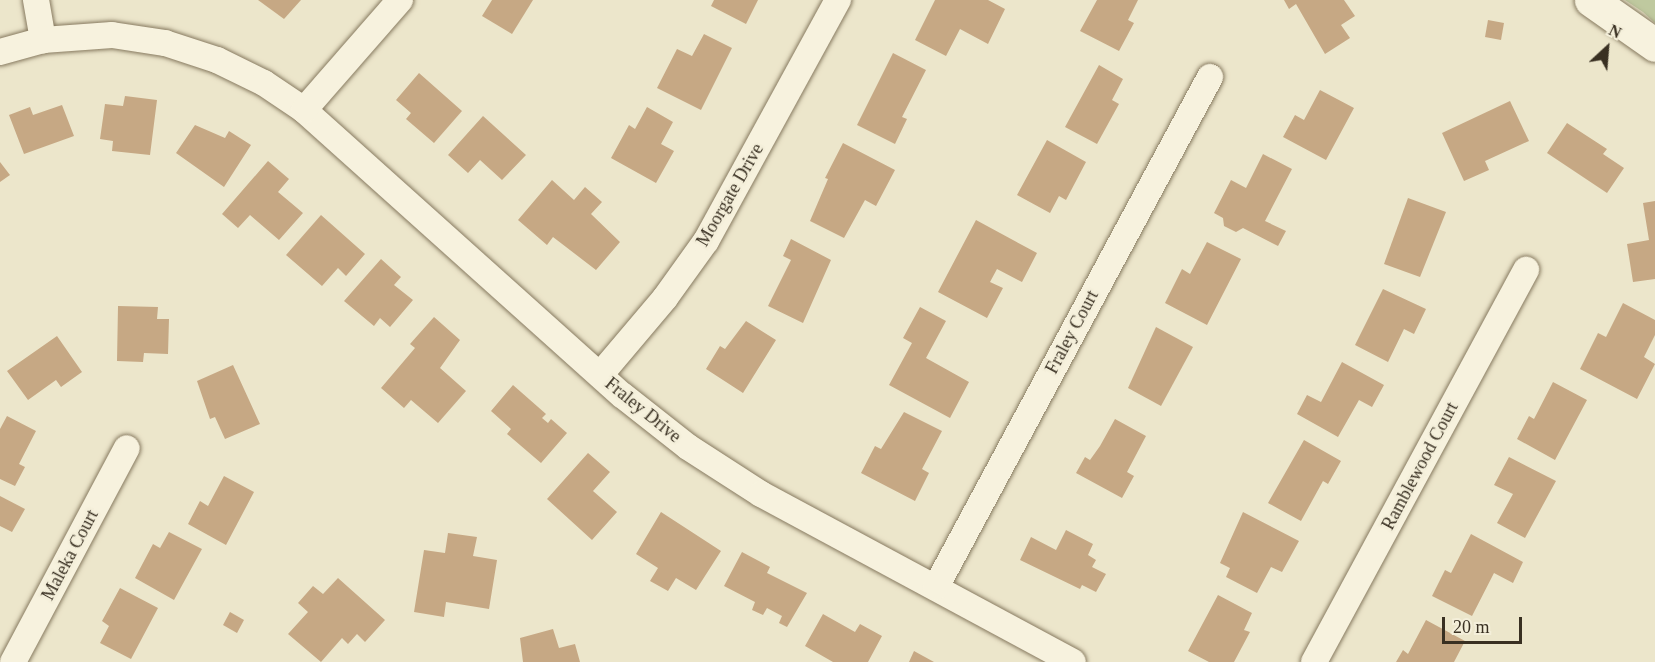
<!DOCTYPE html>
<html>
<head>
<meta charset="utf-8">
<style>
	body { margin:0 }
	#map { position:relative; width:1655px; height:662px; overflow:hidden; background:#ece6cb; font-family:"Times New Roman",serif }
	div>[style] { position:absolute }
	.green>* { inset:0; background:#bfc99f }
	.building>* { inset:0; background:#c6a884 }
	.roads { filter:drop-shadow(0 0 2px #877a60) drop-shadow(0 0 2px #877a60) }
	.minor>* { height:26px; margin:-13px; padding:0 13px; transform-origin:13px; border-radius:13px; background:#f7f2de }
	.secondary>* { height:33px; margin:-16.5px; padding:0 16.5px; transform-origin:16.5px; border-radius:16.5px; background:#f7f2de }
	span { translate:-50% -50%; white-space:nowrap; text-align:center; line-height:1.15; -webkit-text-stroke:5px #f4efda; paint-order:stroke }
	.street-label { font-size:18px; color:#393022 }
	.north { position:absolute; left:1577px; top:18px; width:60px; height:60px; -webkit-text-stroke:4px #f4efda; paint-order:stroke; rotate:26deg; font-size:16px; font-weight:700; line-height:24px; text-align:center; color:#393022 }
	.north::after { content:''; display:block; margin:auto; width:21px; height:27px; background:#393022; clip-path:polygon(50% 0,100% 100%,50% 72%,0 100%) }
	.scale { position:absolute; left:1442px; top:617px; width:80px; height:27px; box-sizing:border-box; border:3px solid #393022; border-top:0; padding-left:8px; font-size:18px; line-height:21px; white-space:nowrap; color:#393022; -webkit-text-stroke:4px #f4efda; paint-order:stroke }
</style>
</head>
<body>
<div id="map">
	<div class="green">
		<div style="clip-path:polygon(1625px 0,1655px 0,1655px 23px,1643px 12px)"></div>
	</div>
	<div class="building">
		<div style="clip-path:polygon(258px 0,301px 0,284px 19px)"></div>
		<div style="clip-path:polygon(492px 0,533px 0,512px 34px,482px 16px)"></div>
		<div style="clip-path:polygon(714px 0,758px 0,746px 24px,711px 6px)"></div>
		<div style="clip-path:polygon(935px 0,988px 0,1005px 9px,988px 44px,960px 29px,946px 56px,915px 40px)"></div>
		<div style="clip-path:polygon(1097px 0,1138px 0,1128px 20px,1134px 23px,1119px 51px,1080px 31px)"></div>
		<div style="clip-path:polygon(1284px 0,1344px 0,1355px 16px,1341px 25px,1350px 38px,1325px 54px,1296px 4px,1289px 9px)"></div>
		<div style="clip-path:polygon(1488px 20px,1504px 23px,1501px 40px,1485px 37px)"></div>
		<div style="clip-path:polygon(704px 34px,732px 48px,701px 110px,657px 88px,677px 49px,692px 56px)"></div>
		<div style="clip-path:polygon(893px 53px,926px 70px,902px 117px,907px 119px,895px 144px,857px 125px)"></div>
		<div style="clip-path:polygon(1099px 65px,1123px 79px,1112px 100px,1119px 104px,1097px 144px,1065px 127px)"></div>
		<div style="clip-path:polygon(419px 73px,462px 111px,434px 143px,406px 119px,411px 113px,396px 100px)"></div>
		<div style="clip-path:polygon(1320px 90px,1354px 108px,1326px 160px,1283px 137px,1295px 115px,1304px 120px)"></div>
		<div style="clip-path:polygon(125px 96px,157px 100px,150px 155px,112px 151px,113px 141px,100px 139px,105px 104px,123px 106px)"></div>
		<div style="clip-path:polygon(1510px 101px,1529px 141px,1485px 161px,1489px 170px,1464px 181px,1442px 133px)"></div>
		<div style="clip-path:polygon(62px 105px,74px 136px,24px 154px,9px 115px,30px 107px,33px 115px)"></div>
		<div style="clip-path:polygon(647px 107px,673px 122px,661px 144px,674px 151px,656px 183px,611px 158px,629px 125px,635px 129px)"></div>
		<div style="clip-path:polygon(483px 116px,526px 155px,502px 180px,480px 160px,468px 173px,448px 155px)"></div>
		<div style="clip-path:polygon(1567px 123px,1607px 149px,1603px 154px,1624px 168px,1607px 193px,1547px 153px)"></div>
		<div style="clip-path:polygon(195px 125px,225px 138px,229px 131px,251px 145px,224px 187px,176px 153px)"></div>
		<div style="clip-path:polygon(1047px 140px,1086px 162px,1066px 200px,1059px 196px,1050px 213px,1017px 195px)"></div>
		<div style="clip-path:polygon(843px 143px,895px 170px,876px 206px,865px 200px,844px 238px,810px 221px,828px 179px,825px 178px)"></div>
		<div style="clip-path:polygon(1263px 154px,1292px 169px,1265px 221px,1286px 231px,1278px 246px,1243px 228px,1236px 232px,1224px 226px,1223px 218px,1214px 213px,1231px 180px,1246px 188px)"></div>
		<div style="clip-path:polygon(268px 161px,289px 179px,278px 192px,303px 213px,279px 240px,250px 215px,238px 228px,222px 214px)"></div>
		<div style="clip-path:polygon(0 162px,10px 175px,0 182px)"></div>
		<div style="clip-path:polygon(552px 180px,574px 200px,585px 187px,602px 202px,591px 214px,620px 242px,596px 270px,553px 237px,547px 245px,518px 220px)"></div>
		<div style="clip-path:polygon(1408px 198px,1446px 212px,1420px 277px,1384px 264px)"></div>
		<div style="clip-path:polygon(1655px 201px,1655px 279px,1633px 282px,1627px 244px,1649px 240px,1643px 203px)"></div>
		<div style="clip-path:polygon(321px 215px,365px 254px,346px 276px,338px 268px,322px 286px,286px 255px)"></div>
		<div style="clip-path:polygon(976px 220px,1037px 253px,1022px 282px,997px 269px,990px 282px,1003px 288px,987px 318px,938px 292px)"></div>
		<div style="clip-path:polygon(791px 239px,831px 260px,803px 323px,768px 306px,791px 260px,783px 256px)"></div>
		<div style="clip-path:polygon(1207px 242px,1241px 259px,1207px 325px,1165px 303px,1182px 269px,1190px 274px)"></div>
		<div style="clip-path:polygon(381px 259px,401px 277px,394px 285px,413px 300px,390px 327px,380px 318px,374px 326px,344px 301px)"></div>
		<div style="clip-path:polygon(1383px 289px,1426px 309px,1414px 334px,1404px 329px,1388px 362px,1355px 345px)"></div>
		<div style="clip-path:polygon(1623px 303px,1655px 320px,1655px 335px,1644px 357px,1655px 364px,1637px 399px,1580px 369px,1598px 333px,1606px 337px)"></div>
		<div style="clip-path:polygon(118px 306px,158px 307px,157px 319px,169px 319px,168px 354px,144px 353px,143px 362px,117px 361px)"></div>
		<div style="clip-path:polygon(920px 307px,946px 321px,926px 358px,969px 382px,950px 418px,889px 385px,912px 343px,903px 338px)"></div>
		<div style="clip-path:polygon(434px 317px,460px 340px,440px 368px,466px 391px,438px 423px,411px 400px,404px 408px,381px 388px,415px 348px,410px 344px)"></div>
		<div style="clip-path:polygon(746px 321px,776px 340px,743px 393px,706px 369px,720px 346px,725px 349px)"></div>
		<div style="clip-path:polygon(1156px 327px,1193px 347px,1161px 406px,1128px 388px)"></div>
		<div style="clip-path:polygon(57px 336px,82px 372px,61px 387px,56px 380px,28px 400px,7px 371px)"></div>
		<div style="clip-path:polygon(1342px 362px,1384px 385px,1372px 407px,1359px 400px,1338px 437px,1297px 414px,1307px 395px,1321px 402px)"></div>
		<div style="clip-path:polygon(233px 365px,260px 424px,225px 439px,215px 417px,210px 419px,197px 381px)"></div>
		<div style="clip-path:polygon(1553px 382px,1587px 400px,1555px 460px,1517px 439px,1529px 416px,1534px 419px)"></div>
		<div style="clip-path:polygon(513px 385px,546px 414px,542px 418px,548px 423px,551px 419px,567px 433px,541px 463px,507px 434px,511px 429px,491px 411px)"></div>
		<div style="clip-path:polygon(904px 412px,942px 431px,922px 469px,929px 473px,915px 501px,861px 473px,875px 446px,881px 449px)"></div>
		<div style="clip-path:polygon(7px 416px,36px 431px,19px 464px,25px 467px,15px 486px,0 479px,0 429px)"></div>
		<div style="clip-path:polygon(1115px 419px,1146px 436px,1127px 472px,1134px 476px,1122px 498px,1076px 473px,1085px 457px,1090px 460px,1100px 446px)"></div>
		<div style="clip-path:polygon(1304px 440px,1341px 461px,1328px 484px,1323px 481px,1301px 521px,1268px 503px)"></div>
		<div style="clip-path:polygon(588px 453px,610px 472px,593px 491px,617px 512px,592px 540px,547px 499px)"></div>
		<div style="clip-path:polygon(1509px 457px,1556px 481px,1525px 538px,1497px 523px,1513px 494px,1494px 485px)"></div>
		<div style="clip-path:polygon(224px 476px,254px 492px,226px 545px,188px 524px,200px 501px,208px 506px)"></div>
		<div style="clip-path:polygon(0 496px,25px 509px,12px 532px,0 526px)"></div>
		<div style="clip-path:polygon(661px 512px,721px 551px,696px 590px,676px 578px,668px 591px,650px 581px,658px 568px,636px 554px)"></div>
		<div style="clip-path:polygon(1243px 512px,1299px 541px,1282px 572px,1271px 567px,1257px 593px,1226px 577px,1230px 568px,1220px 563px)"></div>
		<div style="clip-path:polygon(1066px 530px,1093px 544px,1088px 555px,1096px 560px,1092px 567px,1106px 574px,1096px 592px,1082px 585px,1080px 589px,1020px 560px,1031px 537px,1056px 550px)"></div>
		<div style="clip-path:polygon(169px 532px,202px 549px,174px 600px,135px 578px,153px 544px,160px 548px)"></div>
		<div style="clip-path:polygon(448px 533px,477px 537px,473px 556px,497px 560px,489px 609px,446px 602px,444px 617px,414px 612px,424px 550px,445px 553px)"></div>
		<div style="clip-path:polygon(1471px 534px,1523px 562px,1513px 583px,1494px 573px,1472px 616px,1432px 596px,1445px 570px,1451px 573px)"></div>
		<div style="clip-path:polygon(742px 552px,770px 567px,767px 573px,807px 593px,787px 627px,779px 623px,782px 616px,767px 608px,763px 615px,752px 610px,755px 602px,724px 586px)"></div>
		<div style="clip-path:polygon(338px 578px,385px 620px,365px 642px,357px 634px,348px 644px,342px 638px,321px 662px,288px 634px,308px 612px,298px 603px,313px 586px,323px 594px)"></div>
		<div style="clip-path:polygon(120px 588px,158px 608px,131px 659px,100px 643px,109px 626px,102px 621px)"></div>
		<div style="clip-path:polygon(1218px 595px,1252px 613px,1244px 630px,1250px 632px,1234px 662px,1209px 662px,1188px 651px)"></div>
		<div style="clip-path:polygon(230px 612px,244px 620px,237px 633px,223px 625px)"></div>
		<div style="clip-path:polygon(823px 614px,855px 632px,860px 624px,882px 636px,868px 662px,833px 662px,805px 646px)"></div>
		<div style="clip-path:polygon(1426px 620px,1465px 641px,1454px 662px,1396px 662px,1403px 650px,1408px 654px)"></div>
		<div style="clip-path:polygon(553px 629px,559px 648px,575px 644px,580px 662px,523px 662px,520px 638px)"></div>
		<div style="clip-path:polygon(914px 651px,934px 662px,909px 662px)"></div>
	</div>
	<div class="roads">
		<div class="minor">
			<div style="left:36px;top:0;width:41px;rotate:80.1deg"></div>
			<div style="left:0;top:52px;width:45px;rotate:-15.6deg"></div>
			<div style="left:43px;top:40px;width:69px;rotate:-4.1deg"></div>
			<div style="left:112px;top:35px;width:54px;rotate:8.6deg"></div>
			<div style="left:165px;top:43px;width:55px;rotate:18.1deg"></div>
			<div style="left:217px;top:60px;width:52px;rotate:26.1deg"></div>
			<div style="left:264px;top:83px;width:48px;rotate:34deg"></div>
			<div style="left:304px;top:110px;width:427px;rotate:41.9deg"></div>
			<div style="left:622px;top:395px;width:84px;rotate:38.2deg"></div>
			<div style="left:688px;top:447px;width:87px;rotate:32.8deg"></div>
			<div style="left:761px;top:494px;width:354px;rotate:28.3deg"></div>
			<div style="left:304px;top:110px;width:146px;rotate:-48.9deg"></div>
			<div style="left:600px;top:375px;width:101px;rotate:-49.8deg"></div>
			<div style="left:665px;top:298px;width:70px;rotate:-54.3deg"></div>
			<div style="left:706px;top:241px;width:275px;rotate:-61.3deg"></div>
			<div style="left:936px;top:587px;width:579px;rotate:-61.75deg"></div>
			<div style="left:13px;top:662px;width:242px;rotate:-62deg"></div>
			<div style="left:1314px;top:662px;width:446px;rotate:-61.6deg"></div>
		</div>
		<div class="secondary">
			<div style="left:1591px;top:0;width:78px;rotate:35.1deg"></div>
		</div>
	</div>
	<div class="street-label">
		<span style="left:730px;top:195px;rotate:-60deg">Moorgate Drive</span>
		<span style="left:1072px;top:332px;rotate:-62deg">Fraley Court</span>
		<span style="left:643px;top:410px;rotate:39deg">Fraley Drive</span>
		<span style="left:1420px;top:466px;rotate:-62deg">Ramblewood Court</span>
		<span style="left:70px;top:555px;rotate:-62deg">Maleka Court</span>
	</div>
	<div class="north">N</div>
	<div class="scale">20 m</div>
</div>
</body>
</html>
